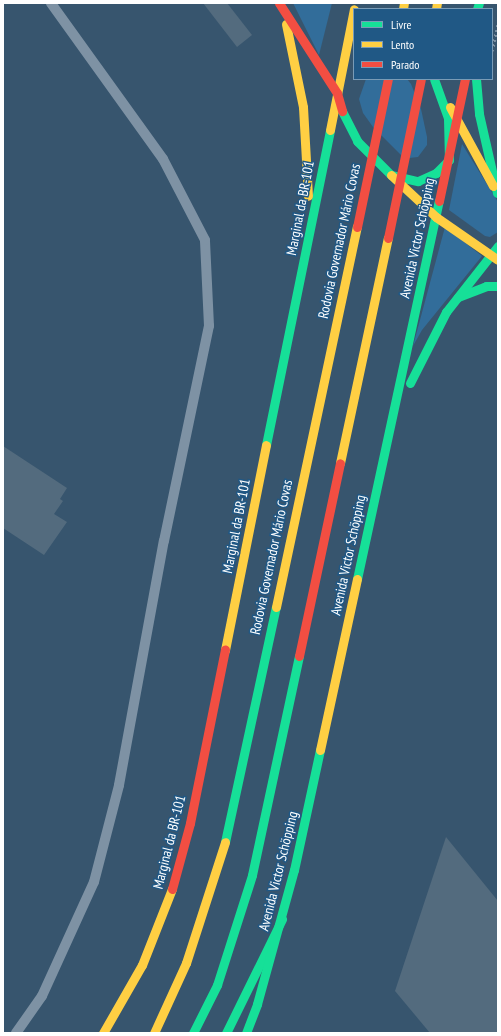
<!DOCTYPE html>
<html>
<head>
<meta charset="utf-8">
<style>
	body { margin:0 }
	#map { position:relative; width:501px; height:1036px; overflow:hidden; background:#37556e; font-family:"PT Sans Narrow",sans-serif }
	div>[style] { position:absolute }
	.green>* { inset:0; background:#326d9a }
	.building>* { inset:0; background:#536b7e }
	.path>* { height:2.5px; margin-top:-1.25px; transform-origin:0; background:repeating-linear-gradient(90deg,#7e92a4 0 2px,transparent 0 5px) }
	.lane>* { height:10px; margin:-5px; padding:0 5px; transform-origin:5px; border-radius:5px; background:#7e92a4 }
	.fast>* { height:9px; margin:-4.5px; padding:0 4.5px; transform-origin:4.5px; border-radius:4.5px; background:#16e098 }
	.slow>* { height:9px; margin:-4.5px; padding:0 4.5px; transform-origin:4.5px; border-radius:4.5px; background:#ffcf43 }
	.jam>* { height:9px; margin:-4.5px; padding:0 4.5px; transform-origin:4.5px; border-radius:4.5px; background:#f24e42 }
	.jam-bridge>* { height:9px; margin:-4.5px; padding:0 4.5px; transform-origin:4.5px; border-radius:4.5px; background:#f24e42 }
	span { translate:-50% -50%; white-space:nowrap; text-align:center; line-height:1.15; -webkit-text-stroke:3px #205885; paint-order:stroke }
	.street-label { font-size:14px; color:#fff }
	.frame { position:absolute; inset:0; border:4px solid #fff; pointer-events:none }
	.legend { position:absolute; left:353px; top:8px; width:140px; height:72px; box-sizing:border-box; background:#205885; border:1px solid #799bb6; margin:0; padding:5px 7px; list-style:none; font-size:12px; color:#fff }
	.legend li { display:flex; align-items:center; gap:8px; height:20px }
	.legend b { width:20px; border:1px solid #799bb6 }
</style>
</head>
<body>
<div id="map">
	<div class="green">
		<div style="clip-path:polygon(293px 3px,332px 3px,319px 55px)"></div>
		<div style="clip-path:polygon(366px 79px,407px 79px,411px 84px,421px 109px,427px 137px,427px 145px,418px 157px,409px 158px,401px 155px,373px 127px,363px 113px,359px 99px)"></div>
		<div style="clip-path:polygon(462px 144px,498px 202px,498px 232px,490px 237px,485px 236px,449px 210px)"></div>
		<div style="clip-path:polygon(445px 227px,482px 256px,422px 330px,413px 346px)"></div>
	</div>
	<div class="building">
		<div style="clip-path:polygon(203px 3px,227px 3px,252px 35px,237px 47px)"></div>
		<div style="clip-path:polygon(3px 446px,67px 488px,60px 499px,63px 501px,54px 514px,67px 522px,44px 555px,3px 528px)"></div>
		<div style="clip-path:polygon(446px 837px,498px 901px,498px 1033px,430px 1033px,395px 991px)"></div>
	</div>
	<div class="path">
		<div style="left:492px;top:51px;width:29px;rotate:-78deg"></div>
	</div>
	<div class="lane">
		<div style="left:16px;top:1033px;width:45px;rotate:-54.9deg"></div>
		<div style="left:42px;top:996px;width:125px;rotate:-65.5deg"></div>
		<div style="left:94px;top:882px;width:100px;rotate:-75.5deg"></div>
		<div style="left:119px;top:785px;width:248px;rotate:-79.6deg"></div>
		<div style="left:164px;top:541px;width:220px;rotate:-78.2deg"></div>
		<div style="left:209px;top:326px;width:86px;rotate:-92.7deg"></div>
		<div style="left:205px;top:240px;width:91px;rotate:-117.4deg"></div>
		<div style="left:163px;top:159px;width:192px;rotate:-125.7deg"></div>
	</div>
	<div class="fast">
		<div style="left:477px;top:9px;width:6px;rotate:-72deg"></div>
		<div style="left:476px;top:79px;width:35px;rotate:85deg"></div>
		<div style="left:479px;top:114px;width:81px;rotate:77.2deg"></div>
		<div style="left:342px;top:111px;width:34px;rotate:63deg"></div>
		<div style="left:357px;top:141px;width:48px;rotate:45deg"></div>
		<div style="left:391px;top:175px;width:28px;rotate:13deg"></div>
		<div style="left:418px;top:181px;width:20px;rotate:-24deg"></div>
		<div style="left:436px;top:173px;width:18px;rotate:-45deg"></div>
		<div style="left:449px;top:160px;width:42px;rotate:-91.4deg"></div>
		<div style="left:448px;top:118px;width:41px;rotate:-109.7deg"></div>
		<div style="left:458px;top:297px;width:30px;rotate:-21deg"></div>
		<div style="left:486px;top:286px;width:12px"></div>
		<div style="left:410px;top:383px;width:80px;rotate:-63.1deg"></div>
		<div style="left:446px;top:312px;width:84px;rotate:-51.8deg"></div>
		<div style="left:266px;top:445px;width:321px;rotate:-78.5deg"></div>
		<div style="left:357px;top:579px;width:387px;rotate:-77.8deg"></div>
		<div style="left:225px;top:842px;width:240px;rotate:-77.8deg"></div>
		<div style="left:193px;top:1033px;width:54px;rotate:-63.4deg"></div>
		<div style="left:217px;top:985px;width:115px;rotate:-72.3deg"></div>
		<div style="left:252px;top:875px;width:224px;rotate:-77.9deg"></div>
		<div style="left:226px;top:1033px;width:127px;rotate:-63.8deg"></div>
		<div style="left:246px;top:1033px;width:31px;rotate:-69deg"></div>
		<div style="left:257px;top:1004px;width:139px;rotate:-74.6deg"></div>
		<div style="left:294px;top:870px;width:123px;rotate:-77.8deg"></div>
	</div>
	<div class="slow">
		<div style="left:403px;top:9px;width:6px;rotate:-81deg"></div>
		<div style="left:436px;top:9px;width:6px;rotate:-81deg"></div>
		<div style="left:286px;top:24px;width:85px;rotate:78.4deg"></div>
		<div style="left:303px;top:107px;width:89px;rotate:86.8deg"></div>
		<div style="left:450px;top:107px;width:90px;rotate:61.4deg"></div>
		<div style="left:330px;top:130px;width:123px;rotate:-78.8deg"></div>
		<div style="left:391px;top:175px;width:62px;rotate:43deg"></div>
		<div style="left:436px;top:217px;width:75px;rotate:34.7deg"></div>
		<div style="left:340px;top:463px;width:230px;rotate:-78deg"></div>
		<div style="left:276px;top:607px;width:389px;rotate:-78deg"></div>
		<div style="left:225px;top:650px;width:209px;rotate:-78.7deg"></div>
		<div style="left:320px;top:750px;width:175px;rotate:-77.8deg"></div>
		<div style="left:103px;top:1033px;width:78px;rotate:-60.2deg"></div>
		<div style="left:142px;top:965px;width:82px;rotate:-68.5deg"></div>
		<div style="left:154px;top:1033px;width:77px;rotate:-65.4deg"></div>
		<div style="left:186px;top:963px;width:127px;rotate:-72.1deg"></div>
	</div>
	<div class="jam">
		<div style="left:279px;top:3px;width:107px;rotate:57.2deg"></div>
		<div style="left:337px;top:93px;width:19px;rotate:74deg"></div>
		<div style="left:439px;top:201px;width:125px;rotate:-78deg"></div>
		<div style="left:299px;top:656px;width:197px;rotate:-78deg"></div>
		<div style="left:172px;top:889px;width:68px;rotate:-74.7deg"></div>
		<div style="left:190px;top:823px;width:177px;rotate:-78.6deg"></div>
	</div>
	<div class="jam-bridge">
		<div style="left:357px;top:227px;width:151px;rotate:-78.2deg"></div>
		<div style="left:388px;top:238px;width:162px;rotate:-78.3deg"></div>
	</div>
	<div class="street-label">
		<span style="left:300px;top:208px;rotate:-79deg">Marginal da BR-101</span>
		<span style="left:417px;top:238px;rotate:-78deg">Avenida Victor Schöpping</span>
		<span style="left:339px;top:241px;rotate:-78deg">Rodovia Governador Mário Covas</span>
		<span style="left:236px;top:526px;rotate:-79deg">Marginal da BR-101</span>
		<span style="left:348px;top:555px;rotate:-78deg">Avenida Victor Schöpping</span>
		<span style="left:271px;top:557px;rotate:-78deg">Rodovia Governador Mário Covas</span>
		<span style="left:169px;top:842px;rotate:-76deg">Marginal da BR-101</span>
		<span style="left:278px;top:871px;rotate:-76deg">Avenida Victor Schöpping</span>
	</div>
	<div class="frame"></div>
	<ul class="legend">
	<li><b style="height:5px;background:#16e098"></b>Livre</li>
	<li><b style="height:5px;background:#ffcf43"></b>Lento</li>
	<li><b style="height:5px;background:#f24e42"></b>Parado</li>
	</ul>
</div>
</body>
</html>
